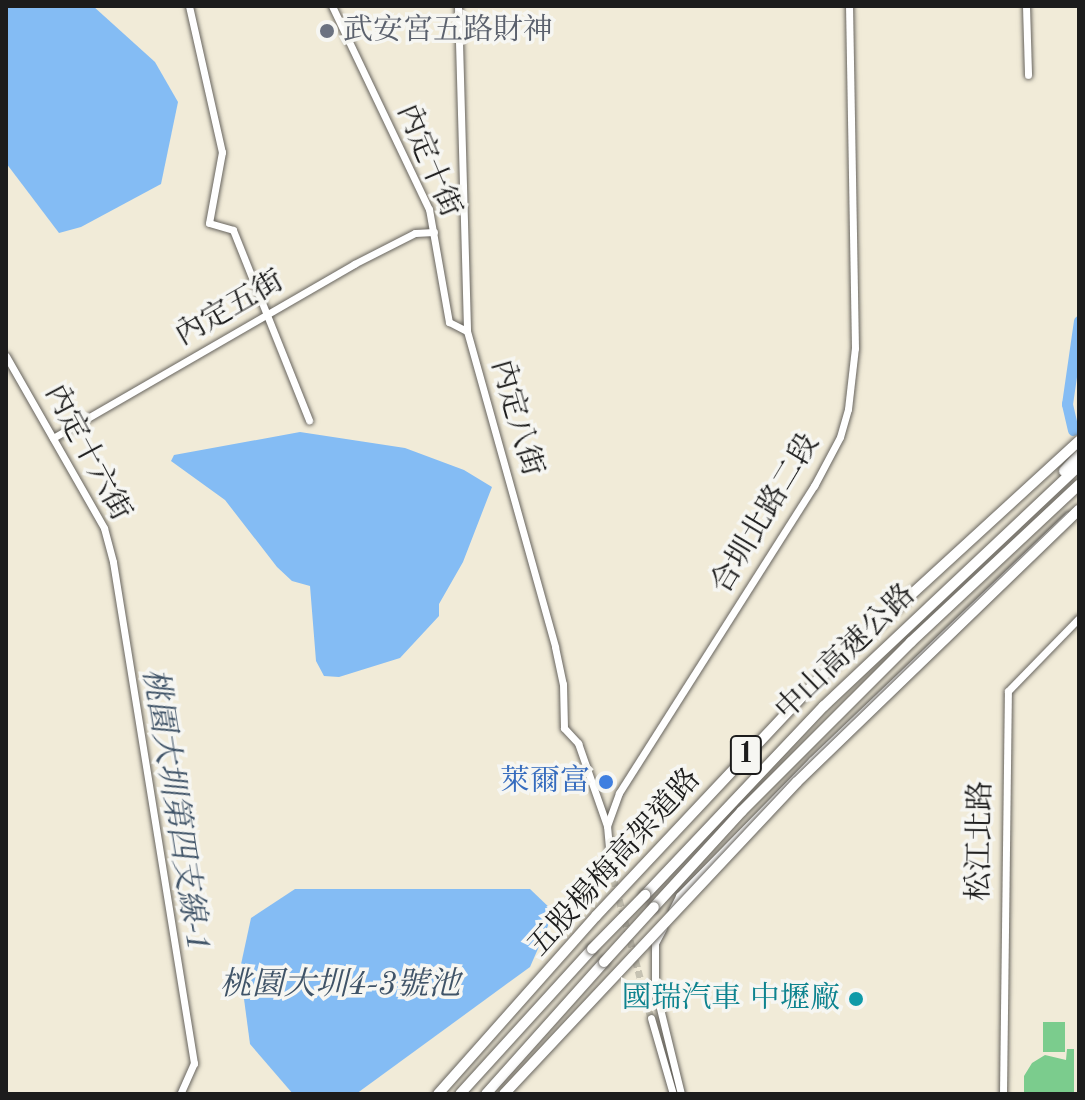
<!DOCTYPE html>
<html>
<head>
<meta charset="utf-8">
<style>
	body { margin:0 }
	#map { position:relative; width:1085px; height:1100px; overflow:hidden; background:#f1ebd8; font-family:"Old Standard TT","Noto Serif TC",serif }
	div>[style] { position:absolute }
	.green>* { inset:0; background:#7bcc8d }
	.water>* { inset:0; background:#84bcf4 }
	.river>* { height:11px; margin:-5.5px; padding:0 5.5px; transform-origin:5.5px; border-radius:5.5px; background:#84bcf4 }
	.minor-tunnel>* { height:7px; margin-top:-3.5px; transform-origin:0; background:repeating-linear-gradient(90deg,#c6c2b2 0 7px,transparent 0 10.5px) }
	.roads { filter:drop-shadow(0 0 2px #67645e) drop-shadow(0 0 2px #67645e) }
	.minor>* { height:7px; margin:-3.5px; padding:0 3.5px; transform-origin:3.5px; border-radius:3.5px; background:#fff }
	.highway>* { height:10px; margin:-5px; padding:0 5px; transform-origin:5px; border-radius:5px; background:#fff }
	.bridges { filter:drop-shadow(0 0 2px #67645e) drop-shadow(0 0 2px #67645e) }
	.highway-bridge>* { height:10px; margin:-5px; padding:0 5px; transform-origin:5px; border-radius:5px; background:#fff }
	.dots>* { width:22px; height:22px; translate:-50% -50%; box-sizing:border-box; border:4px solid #f6f6f2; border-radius:50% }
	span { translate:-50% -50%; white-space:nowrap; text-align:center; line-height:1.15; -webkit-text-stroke:7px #f6f6f2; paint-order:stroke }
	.shield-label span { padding:2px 6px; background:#f6f6f2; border:2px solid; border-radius:6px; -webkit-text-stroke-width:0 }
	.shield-label { font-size:28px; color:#1c1c1c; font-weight:700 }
	.worship-label { font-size:30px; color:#5b616d }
	.left { translate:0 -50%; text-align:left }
	.street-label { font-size:30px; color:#1c1c1c }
	.shop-label { font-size:30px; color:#366cbe }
	.right { translate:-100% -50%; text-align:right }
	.culture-label { font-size:30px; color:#0d838f }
	.water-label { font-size:32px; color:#405468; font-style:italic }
	.frame { position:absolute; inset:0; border:8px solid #1c1c1c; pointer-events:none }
</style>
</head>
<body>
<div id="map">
	<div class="green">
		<div style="clip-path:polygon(1043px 1022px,1065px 1022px,1065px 1052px,1043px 1052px)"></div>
		<div style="clip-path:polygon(1067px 1049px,1074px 1049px,1074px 1094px,1024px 1094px,1024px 1076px,1032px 1063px,1045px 1055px,1066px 1060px)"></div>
	</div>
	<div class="water">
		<div style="clip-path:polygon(6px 6px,93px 6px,155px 62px,178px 102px,161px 184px,81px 227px,59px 233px,6px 163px)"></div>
		<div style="clip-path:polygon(300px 432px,405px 448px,464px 470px,492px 487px,463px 562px,439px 604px,439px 616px,400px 658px,339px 677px,324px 676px,316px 661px,310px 586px,292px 581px,277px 567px,225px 500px,171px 461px,174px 455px)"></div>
		<div style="clip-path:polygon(295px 889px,530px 889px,554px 912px,530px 967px,356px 1094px,293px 1094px,250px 1044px,240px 969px,251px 918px)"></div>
	</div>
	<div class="river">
		<div style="left:1073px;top:430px;width:27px;rotate:-103deg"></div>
		<div style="left:1067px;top:404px;width:84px;rotate:-81.8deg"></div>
	</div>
	<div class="minor-tunnel">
		<div style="left:611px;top:869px;width:154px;rotate:75deg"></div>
	</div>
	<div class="roads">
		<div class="minor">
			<div style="left:189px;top:6px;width:150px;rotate:77.3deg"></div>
			<div style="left:222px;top:152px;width:72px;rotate:100.4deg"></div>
			<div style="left:209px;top:223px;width:25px;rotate:16deg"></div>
			<div style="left:233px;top:230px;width:205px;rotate:68.2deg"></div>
			<div style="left:332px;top:6px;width:225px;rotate:64.5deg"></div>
			<div style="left:429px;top:209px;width:115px;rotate:80deg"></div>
			<div style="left:449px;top:322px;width:20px;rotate:27deg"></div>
			<div style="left:458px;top:6px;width:325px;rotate:88.4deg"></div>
			<div style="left:467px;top:331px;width:328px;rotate:74.4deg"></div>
			<div style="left:555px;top:647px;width:38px;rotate:78deg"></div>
			<div style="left:563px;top:684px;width:44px;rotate:88.7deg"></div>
			<div style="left:564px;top:728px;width:21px;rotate:47deg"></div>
			<div style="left:578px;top:743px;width:88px;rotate:70.7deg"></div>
			<div style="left:1026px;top:6px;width:69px;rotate:88.3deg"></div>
			<div style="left:6px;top:356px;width:198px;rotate:60.3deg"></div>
			<div style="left:104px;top:528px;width:35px;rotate:75deg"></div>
			<div style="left:113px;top:562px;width:508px;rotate:80.82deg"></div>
			<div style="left:194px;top:1063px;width:34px;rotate:114deg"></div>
			<div style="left:53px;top:438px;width:348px;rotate:-30deg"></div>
			<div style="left:354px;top:264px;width:68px;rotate:-26.9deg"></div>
			<div style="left:415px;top:233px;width:19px;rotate:-3deg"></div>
			<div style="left:611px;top:869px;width:43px;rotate:-95.3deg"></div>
			<div style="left:607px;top:826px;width:35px;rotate:-70deg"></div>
			<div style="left:619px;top:793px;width:364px;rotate:-57.6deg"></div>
			<div style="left:814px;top:486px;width:55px;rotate:-62deg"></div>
			<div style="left:840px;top:437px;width:29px;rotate:-74deg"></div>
			<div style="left:848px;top:409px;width:61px;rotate:-83.5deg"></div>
			<div style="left:855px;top:348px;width:342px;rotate:-91deg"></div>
			<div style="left:672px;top:910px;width:16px;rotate:-63deg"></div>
			<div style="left:679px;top:896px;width:190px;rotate:-45.6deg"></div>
			<div style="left:812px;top:760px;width:354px;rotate:-43.7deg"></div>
			<div style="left:663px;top:928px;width:17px;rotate:118deg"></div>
			<div style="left:655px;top:943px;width:45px;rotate:90deg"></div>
			<div style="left:655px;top:988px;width:109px;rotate:76.2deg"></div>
			<div style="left:651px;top:1018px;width:79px;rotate:73.9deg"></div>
			<div style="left:1003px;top:1094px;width:403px;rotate:-89.3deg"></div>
			<div style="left:1008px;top:691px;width:102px;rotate:-45.8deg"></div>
		</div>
		<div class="highway">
			<div style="left:1064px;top:471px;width:22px;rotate:-47deg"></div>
			<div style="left:645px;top:895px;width:260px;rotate:-46.6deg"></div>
			<div style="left:824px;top:706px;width:350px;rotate:-43.3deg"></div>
			<div style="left:654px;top:907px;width:130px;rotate:-47.5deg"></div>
			<div style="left:742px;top:811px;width:239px;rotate:-45deg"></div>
			<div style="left:911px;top:642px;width:230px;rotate:-43.1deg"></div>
			<div style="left:460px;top:1094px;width:196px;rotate:-47.7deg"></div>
			<div style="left:486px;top:1094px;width:177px;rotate:-48.2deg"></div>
		</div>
	</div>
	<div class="bridges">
		<div class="highway-bridge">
			<div style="left:592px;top:949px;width:76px;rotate:-45.5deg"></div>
			<div style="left:604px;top:962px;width:74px;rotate:-47.7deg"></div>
			<div style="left:438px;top:1094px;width:238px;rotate:-48.4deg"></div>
			<div style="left:596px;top:916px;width:324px;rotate:-46.8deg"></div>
			<div style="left:818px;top:680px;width:354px;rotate:-42.5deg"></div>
			<div style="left:504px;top:1094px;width:428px;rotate:-46.8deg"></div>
			<div style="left:797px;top:782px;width:392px;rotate:-44deg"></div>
		</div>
	</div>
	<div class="dots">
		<div style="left:327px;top:31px;background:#6b7280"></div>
		<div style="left:606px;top:782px;background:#3f7fe0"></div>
		<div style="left:856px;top:999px;background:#0f9aa8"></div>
	</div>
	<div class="shield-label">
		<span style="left:746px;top:755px">1</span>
	</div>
	<div class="worship-label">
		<span class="left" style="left:343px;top:31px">武安宮五路財神</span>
	</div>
	<div class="street-label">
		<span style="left:428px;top:161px;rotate:67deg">內定十街</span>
		<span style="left:230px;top:309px;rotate:-30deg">內定五街</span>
		<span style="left:516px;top:418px;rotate:74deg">內定八街</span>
		<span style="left:87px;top:453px;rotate:62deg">內定十六街</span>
		<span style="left:766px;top:514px;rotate:-59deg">合圳北路二段</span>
		<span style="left:846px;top:653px;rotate:-44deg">中山高速公路</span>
		<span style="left:981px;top:841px;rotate:-89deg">松江北路</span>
		<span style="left:615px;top:863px;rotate:-48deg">五股楊梅高架道路</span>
	</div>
	<div class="shop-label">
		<span class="right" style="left:590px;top:782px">萊爾富</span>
	</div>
	<div class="culture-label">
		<span class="right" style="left:840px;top:999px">國瑞汽車 中壢廠</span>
	</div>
	<div class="water-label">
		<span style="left:174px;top:810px;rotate:81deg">桃園大圳第四支線-1</span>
		<span style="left:340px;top:986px">桃園大圳4-3號池</span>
	</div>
	<div class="frame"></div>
</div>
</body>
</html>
